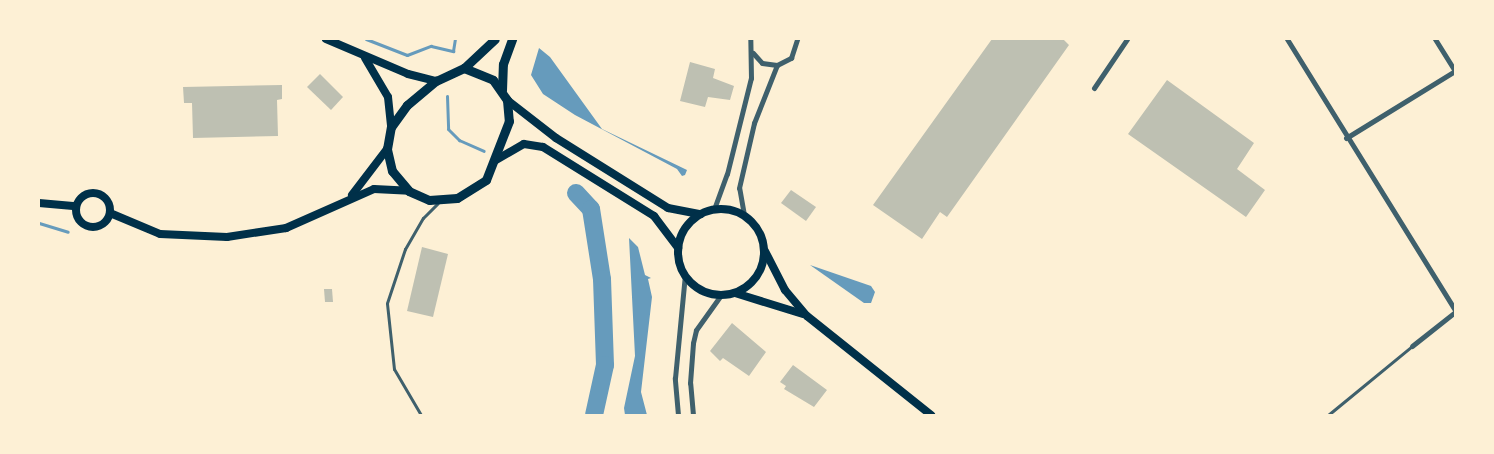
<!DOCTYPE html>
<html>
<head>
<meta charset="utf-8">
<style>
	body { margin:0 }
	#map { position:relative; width:1494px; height:454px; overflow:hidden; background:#fdf0d5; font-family:"Fira Sans",sans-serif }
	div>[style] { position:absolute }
	.water>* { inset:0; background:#669bbc }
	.stream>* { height:3px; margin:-1.5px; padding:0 1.5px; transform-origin:1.5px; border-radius:1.5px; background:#669bbc }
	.river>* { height:18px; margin:-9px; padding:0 9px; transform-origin:9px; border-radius:9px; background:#669bbc }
	.building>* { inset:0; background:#bec0b2 }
	.service>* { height:3px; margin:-1.5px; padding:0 1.5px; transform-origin:1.5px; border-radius:1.5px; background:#3f606c }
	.minor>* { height:5px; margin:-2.5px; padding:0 2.5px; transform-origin:2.5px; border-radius:2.5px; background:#3f606c }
	.secondary>* { height:8px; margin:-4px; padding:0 4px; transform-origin:4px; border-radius:4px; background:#003049 }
	.secondary>.ring { margin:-4px; padding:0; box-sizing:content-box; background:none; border:8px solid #003049; border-radius:50% }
	.primary>* { height:8px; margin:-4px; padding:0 4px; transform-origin:4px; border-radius:4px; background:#003049 }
	.primary>.ring { margin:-4px; padding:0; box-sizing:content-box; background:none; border:8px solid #003049; border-radius:50% }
	.trunk>* { height:9px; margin:-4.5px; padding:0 4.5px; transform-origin:4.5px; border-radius:4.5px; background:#003049 }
	span { translate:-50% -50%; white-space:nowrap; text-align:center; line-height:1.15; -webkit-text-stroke:4.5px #fdf0d5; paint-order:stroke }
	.frame { position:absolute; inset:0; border:40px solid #fdf0d5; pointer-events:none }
</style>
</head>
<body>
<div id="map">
	<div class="water">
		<div style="clip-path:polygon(539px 48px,550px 57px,602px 129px,687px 170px,685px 175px,682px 176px,677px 169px,575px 115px,543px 94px,531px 75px)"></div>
		<div style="clip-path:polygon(629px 238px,638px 247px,645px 275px,651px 278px,648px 279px,652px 297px,641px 392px,647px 415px,625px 415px,624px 408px,635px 356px)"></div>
		<div style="clip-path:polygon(810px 265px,871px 286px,875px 292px,871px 303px,864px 303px)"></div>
	</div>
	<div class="stream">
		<div style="left:366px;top:39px;width:44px;rotate:21.3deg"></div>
		<div style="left:407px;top:55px;width:26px;rotate:-21deg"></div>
		<div style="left:431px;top:46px;width:23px;rotate:13deg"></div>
		<div style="left:453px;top:51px;width:12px;rotate:-81deg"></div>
		<div style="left:447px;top:96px;width:33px;rotate:88deg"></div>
		<div style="left:448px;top:129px;width:16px;rotate:45deg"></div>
		<div style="left:459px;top:140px;width:27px;rotate:24deg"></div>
		<div style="left:39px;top:223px;width:30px;rotate:17deg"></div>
	</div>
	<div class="river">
		<div style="left:576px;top:193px;width:22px;rotate:47deg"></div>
		<div style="left:591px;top:209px;width:71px;rotate:81.1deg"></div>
		<div style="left:602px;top:279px;width:86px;rotate:88deg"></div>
		<div style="left:605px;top:365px;width:51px;rotate:102.4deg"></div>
	</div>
	<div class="building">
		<div style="clip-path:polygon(992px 39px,1063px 39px,1069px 45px,947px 217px,940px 212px,922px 239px,873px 205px)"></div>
		<div style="clip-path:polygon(690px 62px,715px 69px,713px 78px,734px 86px,730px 100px,708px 97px,705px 107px,680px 101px)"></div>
		<div style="clip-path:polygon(320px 74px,343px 97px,331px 110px,307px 87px)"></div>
		<div style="clip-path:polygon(1167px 80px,1254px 143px,1237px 169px,1265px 190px,1246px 217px,1128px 134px)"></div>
		<div style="clip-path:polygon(282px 85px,282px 99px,277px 100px,278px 136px,193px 138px,192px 103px,184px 103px,183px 87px)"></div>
		<div style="clip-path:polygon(791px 190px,816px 207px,806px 221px,781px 203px)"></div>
		<div style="clip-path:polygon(422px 247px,448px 254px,433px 317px,407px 311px)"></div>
		<div style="clip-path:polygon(324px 289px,332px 289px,333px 302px,325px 302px)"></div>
		<div style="clip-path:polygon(732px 323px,766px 352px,749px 376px,723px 358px,720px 361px,710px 351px)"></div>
		<div style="clip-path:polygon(793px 365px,827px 390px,814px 407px,784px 389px,786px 386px,780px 382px)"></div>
	</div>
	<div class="service">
		<div style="left:421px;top:415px;width:53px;rotate:-120.4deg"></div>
		<div style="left:394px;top:369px;width:66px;rotate:-96.1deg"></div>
		<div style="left:387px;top:303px;width:57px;rotate:-71.6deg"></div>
		<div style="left:405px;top:249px;width:36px;rotate:-60deg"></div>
		<div style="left:423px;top:218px;width:21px;rotate:-45deg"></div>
		<div style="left:1328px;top:415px;width:109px;rotate:-39.4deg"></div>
	</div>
	<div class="minor">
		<div style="left:1287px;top:39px;width:319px;rotate:58.2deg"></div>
		<div style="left:1435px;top:39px;width:38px;rotate:58deg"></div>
		<div style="left:753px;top:53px;width:13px;rotate:48deg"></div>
		<div style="left:762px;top:63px;width:15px;rotate:8deg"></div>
		<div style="left:777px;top:65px;width:16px;rotate:-27deg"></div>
		<div style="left:791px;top:58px;width:20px;rotate:-72deg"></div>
		<div style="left:1094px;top:88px;width:59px;rotate:-56deg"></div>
		<div style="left:1346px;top:138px;width:128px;rotate:-31.6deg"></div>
		<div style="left:714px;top:209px;width:37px;rotate:-70deg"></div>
		<div style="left:727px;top:174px;width:99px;rotate:-76deg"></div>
		<div style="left:751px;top:78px;width:39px;rotate:-91deg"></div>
		<div style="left:744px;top:215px;width:27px;rotate:-100deg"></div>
		<div style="left:739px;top:188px;width:67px;rotate:-77deg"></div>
		<div style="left:754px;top:123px;width:62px;rotate:-68.4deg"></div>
		<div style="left:1412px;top:346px;width:55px;rotate:-38.3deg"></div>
		<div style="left:678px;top:415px;width:37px;rotate:-95deg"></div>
		<div style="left:675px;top:378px;width:103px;rotate:-84.5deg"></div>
		<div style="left:693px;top:415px;width:32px;rotate:-95deg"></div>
		<div style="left:690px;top:383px;width:40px;rotate:-85.7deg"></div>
		<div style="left:693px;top:343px;width:13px;rotate:-77deg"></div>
		<div style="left:696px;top:330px;width:43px;rotate:-54.5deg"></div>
	</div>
	<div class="secondary">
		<div class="ring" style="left:76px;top:193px;width:26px;height:26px"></div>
		<div style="left:352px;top:195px;width:58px;rotate:-52.7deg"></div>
		<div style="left:39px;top:203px;width:37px;rotate:5deg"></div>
		<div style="left:110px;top:213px;width:54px;rotate:22.8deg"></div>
		<div style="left:160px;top:234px;width:67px;rotate:2.6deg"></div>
		<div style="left:227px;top:237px;width:60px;rotate:-8.7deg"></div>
		<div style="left:286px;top:228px;width:96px;rotate:-23.9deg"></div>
		<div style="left:374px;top:189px;width:35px;rotate:3deg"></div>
	</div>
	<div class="primary">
		<div style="left:326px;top:39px;width:89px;rotate:23.1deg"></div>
		<div style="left:408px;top:74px;width:29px;rotate:14deg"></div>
		<div style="left:365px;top:58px;width:45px;rotate:59.5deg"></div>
		<div style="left:388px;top:97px;width:30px;rotate:84deg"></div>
		<div style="left:507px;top:100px;width:62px;rotate:37.8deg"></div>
		<div style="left:556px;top:138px;width:132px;rotate:32deg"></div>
		<div style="left:668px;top:208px;width:33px;rotate:11deg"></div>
		<div style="left:496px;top:160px;width:32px;rotate:-30deg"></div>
		<div style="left:524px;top:144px;width:19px;rotate:9deg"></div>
		<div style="left:543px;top:147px;width:131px;rotate:31.9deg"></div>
		<div style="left:654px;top:216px;width:40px;rotate:53deg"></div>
		<div class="ring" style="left:678px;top:209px;width:78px;height:78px"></div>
		<div style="left:765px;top:251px;width:44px;rotate:62.9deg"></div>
		<div style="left:785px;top:290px;width:34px;rotate:50deg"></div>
		<div style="left:807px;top:316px;width:159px;rotate:38.6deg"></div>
		<div style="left:735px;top:293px;width:71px;rotate:17.2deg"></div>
	</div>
	<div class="trunk">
		<div style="left:464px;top:68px;width:31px;rotate:22deg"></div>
		<div style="left:493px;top:80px;width:24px;rotate:55deg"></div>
		<div style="left:507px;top:100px;width:21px;rotate:85deg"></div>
		<div style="left:509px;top:121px;width:63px;rotate:111.3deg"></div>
		<div style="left:486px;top:180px;width:34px;rotate:148deg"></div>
		<div style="left:457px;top:198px;width:28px;rotate:176deg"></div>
		<div style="left:429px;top:200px;width:22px;rotate:-156deg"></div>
		<div style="left:409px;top:191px;width:26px;rotate:-130deg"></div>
		<div style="left:392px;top:171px;width:23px;rotate:-103deg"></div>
		<div style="left:387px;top:149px;width:22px;rotate:-80deg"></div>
		<div style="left:391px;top:127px;width:27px;rotate:-54deg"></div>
		<div style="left:407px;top:105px;width:38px;rotate:-40deg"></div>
		<div style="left:436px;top:81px;width:31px;rotate:-25deg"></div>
		<div style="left:464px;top:68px;width:42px;rotate:-43.1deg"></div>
		<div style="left:502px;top:90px;width:26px;rotate:-88deg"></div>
		<div style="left:503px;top:64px;width:27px;rotate:-70deg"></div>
	</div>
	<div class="frame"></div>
</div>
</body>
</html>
